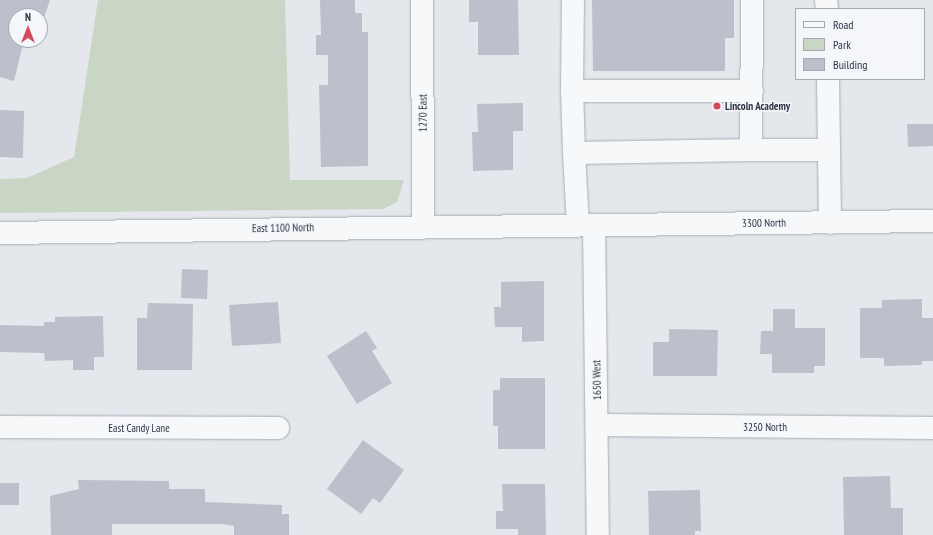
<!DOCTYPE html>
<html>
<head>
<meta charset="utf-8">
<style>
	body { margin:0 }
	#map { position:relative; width:933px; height:535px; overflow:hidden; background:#e4e7ec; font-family:"PT Sans Narrow",sans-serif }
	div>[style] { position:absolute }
	.green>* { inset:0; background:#c9d6c5 }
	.building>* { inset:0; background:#bbc0ca }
	.roads { filter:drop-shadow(0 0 1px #a9aeb7) drop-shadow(0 0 1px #a9aeb7) }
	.minor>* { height:22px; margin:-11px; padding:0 11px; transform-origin:11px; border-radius:11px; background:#f7f8fa }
	.dots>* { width:11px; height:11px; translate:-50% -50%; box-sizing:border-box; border:2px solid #f4f6f9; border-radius:50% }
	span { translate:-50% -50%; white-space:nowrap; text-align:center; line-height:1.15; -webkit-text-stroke:3px #f4f6f9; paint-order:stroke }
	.poi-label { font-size:11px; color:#2b3445; font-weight:700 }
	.left { translate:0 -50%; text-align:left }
	.street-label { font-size:11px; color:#2b3445 }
	.legend { position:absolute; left:795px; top:8px; width:130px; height:72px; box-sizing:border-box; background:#f4f6f9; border:1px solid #a4a8b1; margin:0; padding:5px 7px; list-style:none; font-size:12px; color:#2b3445 }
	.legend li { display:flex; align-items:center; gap:8px; height:20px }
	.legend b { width:20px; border:1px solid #a4a8b1 }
	.north { position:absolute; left:8px; top:8px; width:40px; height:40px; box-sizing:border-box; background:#f4f6f9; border:1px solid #a4a8b1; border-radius:50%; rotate:0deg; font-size:11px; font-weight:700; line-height:16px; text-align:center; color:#2b3445 }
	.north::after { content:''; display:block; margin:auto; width:14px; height:18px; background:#d1495b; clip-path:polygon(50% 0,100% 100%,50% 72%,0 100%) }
</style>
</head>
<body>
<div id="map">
	<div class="green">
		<div style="clip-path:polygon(98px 0,285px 0,290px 180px,404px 180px,397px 202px,383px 209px,0 213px,0 179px,27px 178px,74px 157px)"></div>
	</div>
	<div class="building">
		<div style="clip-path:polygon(0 0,50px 0,43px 20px,40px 16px,16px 16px,16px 40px,24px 40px,14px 81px,0 77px)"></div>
		<div style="clip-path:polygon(320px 0,355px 0,355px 13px,362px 13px,362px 32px,368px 32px,368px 166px,321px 167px,319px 85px,328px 85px,328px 55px,316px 55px,316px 35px,321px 35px)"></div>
		<div style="clip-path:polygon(469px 0,518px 0,519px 55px,478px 55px,478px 22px,469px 22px)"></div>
		<div style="clip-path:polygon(592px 0,734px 0,734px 38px,725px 38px,725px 71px,593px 71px)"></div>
		<div style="clip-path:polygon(523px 103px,523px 131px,513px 131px,513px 170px,473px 171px,472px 132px,478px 132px,477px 104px)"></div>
		<div style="clip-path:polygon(0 110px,24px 111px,23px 158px,0 157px)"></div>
		<div style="clip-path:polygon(907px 124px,933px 124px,933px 146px,908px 147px)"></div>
		<div style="clip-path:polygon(182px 269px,208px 270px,207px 299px,181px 298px)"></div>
		<div style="clip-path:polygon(544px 281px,544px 341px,522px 342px,522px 327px,495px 327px,494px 307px,501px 307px,501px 282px)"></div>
		<div style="clip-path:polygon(922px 299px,922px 318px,933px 318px,933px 361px,922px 361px,922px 365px,884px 366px,884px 358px,860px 358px,860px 308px,882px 308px,882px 300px)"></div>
		<div style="clip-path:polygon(278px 302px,281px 343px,232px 346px,229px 305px)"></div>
		<div style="clip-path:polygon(148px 303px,193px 304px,192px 370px,137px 370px,137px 318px,147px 318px)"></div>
		<div style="clip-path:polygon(773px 309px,795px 309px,795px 328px,825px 328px,825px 366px,814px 366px,814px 373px,772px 373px,772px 354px,760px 354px,761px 331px,773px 331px)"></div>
		<div style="clip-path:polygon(103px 316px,104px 357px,94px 357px,94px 370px,73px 370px,73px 360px,45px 361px,44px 353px,0 352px,0 325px,44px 326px,44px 322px,55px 322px,55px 317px)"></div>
		<div style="clip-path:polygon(669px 329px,718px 330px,717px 376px,653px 376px,653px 342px,669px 342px)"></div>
		<div style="clip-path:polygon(366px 331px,377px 348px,372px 351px,392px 383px,357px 404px,327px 356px)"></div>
		<div style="clip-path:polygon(500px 378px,545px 378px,545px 449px,498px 449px,498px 426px,493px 426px,493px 390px,500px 390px)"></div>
		<div style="clip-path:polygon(363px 440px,404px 470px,380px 503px,373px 498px,361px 514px,327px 489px)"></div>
		<div style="clip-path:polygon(890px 476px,891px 508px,903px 508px,903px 535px,844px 535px,843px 477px)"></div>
		<div style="clip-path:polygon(78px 480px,169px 481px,169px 489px,205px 489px,205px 502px,282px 505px,282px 514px,289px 514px,289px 535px,234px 535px,234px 526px,222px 524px,112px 524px,112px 535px,51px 535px,50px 496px,79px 489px)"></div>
		<div style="clip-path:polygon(0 483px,19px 483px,19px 505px,0 505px)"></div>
		<div style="clip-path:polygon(502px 484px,545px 484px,546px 535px,518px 535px,518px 529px,496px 529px,496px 511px,503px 511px)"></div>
		<div style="clip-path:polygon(700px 490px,701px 531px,695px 531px,695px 535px,649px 535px,648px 491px)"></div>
	</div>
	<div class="roads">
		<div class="minor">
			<div style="left:422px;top:0;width:226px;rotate:89.7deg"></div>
			<div style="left:752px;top:0;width:150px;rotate:90.4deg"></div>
			<div style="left:751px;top:150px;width:78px"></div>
			<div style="left:826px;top:0;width:9px;rotate:84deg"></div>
			<div style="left:828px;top:79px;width:144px;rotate:89.2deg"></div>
			<div style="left:572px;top:91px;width:91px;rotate:-89.4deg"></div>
			<div style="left:574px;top:153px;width:62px;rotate:-91.8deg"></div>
			<div style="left:572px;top:91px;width:180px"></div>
			<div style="left:578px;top:225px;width:72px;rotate:-93.2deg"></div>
			<div style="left:574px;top:153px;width:177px;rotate:-1deg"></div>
			<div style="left:594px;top:225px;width:310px;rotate:89.3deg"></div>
			<div style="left:0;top:233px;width:933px;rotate:-0.74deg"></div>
			<div style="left:598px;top:425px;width:335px;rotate:0.5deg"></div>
			<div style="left:0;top:427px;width:278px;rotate:0.2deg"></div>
		</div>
	</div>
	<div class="dots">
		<div style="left:717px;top:106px;background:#d1495b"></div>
	</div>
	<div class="poi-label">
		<span class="left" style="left:725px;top:106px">Lincoln Academy</span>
	</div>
	<div class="street-label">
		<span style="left:423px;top:113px;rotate:-90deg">1270 East</span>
		<span style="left:764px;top:223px;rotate:-1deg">3300 North</span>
		<span style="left:283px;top:228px;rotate:-1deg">East 1100 North</span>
		<span style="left:597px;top:380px;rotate:-91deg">1650 West</span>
		<span style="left:765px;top:427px">3250 North</span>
		<span style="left:139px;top:428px">East Candy Lane</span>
	</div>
	<ul class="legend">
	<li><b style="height:5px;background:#f7f8fa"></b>Road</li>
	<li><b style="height:11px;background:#c9d6c5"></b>Park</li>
	<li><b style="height:11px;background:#bbc0ca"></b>Building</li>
	</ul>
	<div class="north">N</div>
</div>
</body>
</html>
